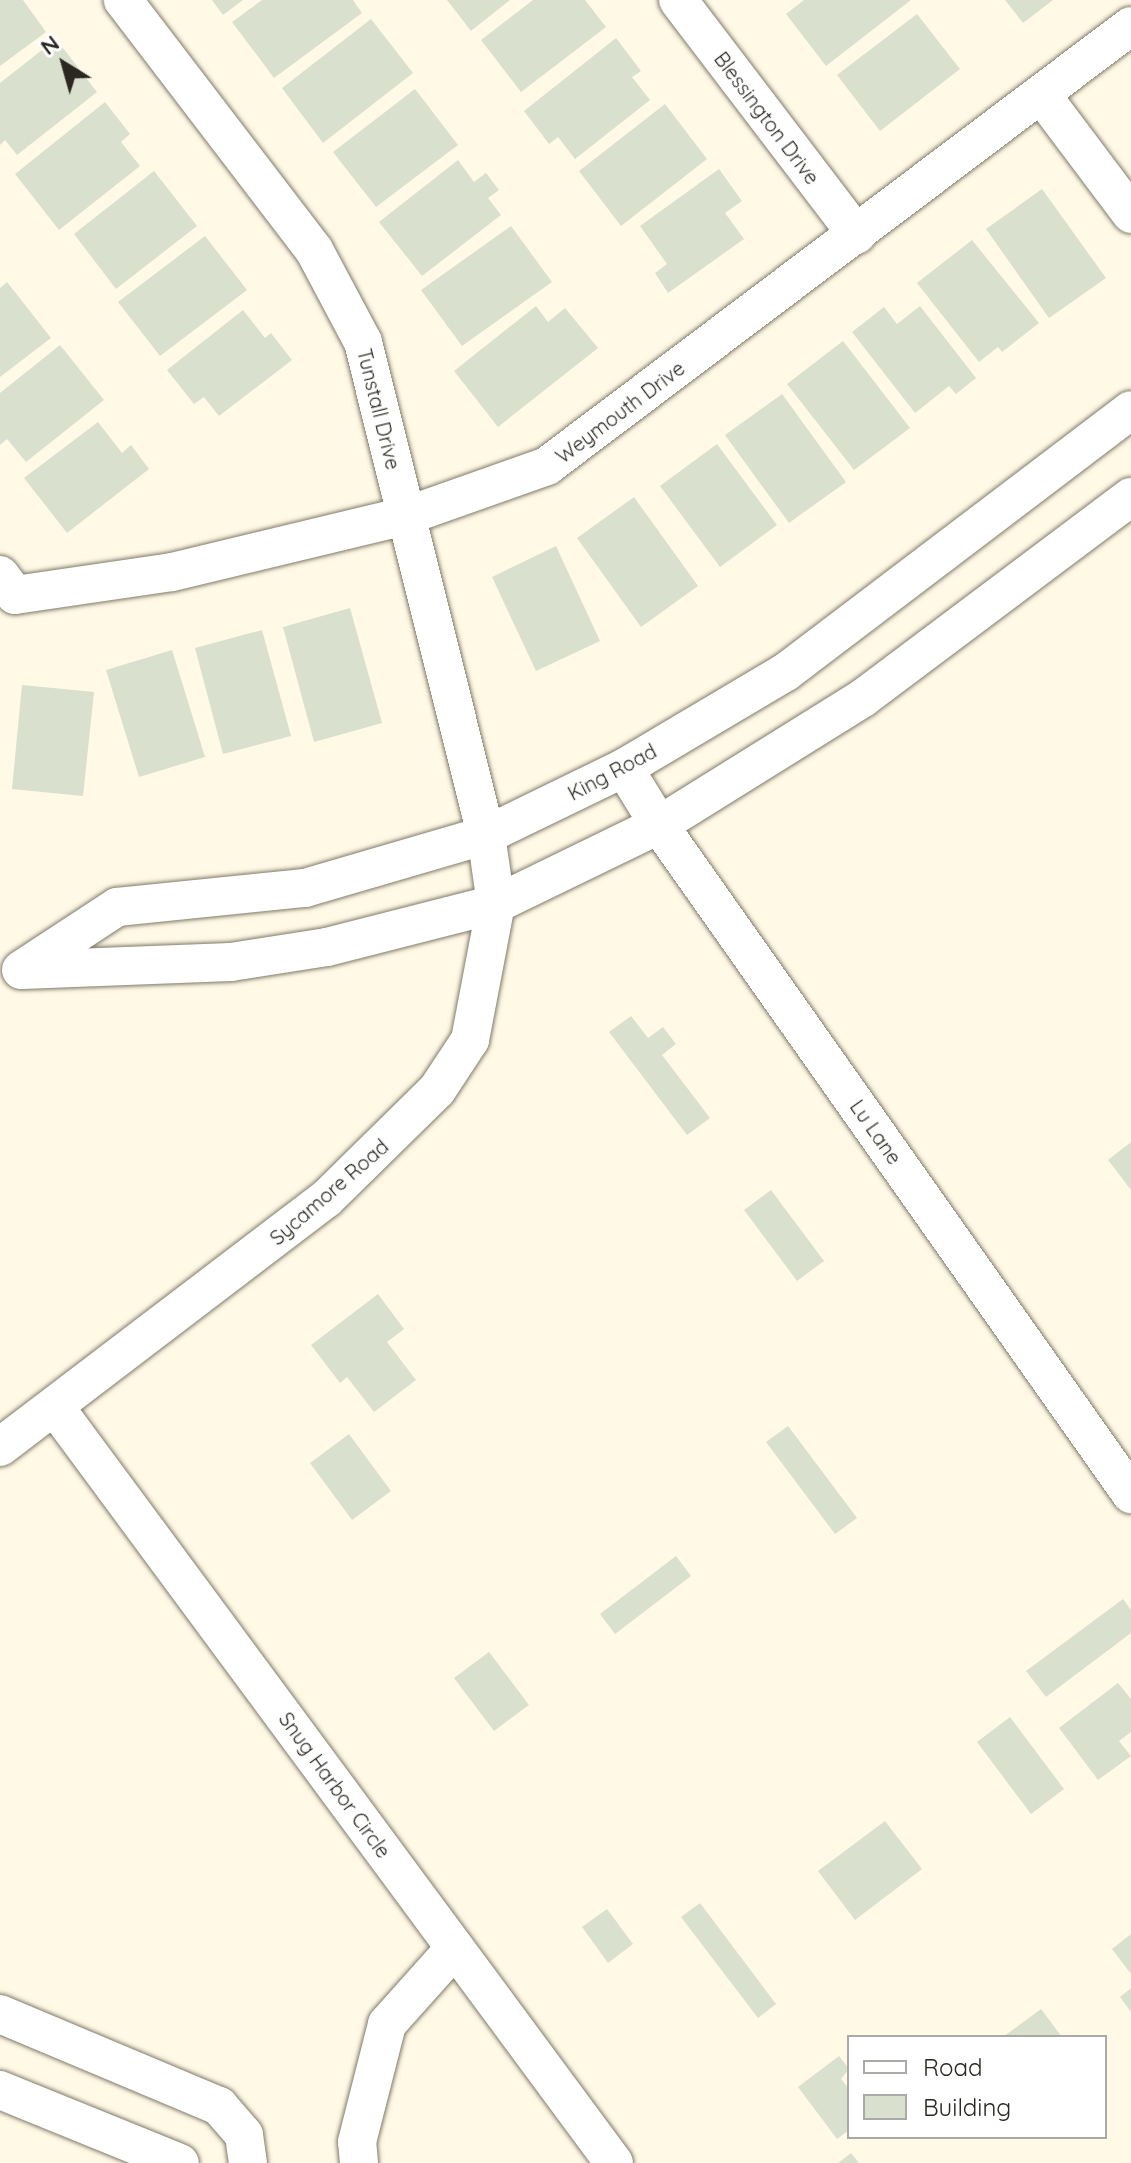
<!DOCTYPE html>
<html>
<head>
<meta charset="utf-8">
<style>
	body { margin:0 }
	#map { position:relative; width:1131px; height:2163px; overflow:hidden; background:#fff9e6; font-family:Quicksand,sans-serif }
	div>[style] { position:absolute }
	.building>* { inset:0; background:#d9e0ce }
	.roads { filter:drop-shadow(0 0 2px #807b6a) drop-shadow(0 0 2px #807b6a) }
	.minor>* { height:38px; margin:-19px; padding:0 19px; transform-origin:19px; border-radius:19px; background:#fff }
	span { translate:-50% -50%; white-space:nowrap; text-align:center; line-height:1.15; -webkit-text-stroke:6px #fff; paint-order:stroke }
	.street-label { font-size:20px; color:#2a2821 }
	.legend { position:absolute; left:847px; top:2035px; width:260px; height:104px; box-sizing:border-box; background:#fff; border:2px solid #aaa9a6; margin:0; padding:10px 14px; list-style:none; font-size:24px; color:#2a2821 }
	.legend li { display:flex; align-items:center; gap:16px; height:40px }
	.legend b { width:40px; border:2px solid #aaa9a6 }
	.north { position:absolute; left:24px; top:24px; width:80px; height:80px; -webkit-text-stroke:6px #fff; paint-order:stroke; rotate:323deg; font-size:22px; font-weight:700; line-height:32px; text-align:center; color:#2a2821 }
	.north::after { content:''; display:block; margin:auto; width:28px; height:36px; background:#2a2821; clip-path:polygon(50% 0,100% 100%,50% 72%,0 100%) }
</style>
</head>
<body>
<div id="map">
	<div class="building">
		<div style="clip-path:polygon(0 0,23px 0,46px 32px,0 66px)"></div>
		<div style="clip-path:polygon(212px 0,243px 0,223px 15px)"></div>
		<div style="clip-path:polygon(262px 0,353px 0,362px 13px,274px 78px,232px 22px)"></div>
		<div style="clip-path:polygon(447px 0,510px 0,471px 31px)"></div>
		<div style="clip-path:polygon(533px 0,585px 0,606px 27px,521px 92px,481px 40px)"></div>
		<div style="clip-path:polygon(804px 0,911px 0,826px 66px,786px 14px)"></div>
		<div style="clip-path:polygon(1005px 0,1053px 0,1023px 23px)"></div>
		<div style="clip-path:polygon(917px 14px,960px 69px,880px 131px,837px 75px)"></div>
		<div style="clip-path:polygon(371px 19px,413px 73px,323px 143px,282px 88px)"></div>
		<div style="clip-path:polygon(616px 38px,641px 71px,632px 77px,650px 100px,575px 159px,558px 137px,549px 144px,524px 111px)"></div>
		<div style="clip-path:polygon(56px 39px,97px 92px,17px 155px,5px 140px,0 145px,0 83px)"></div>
		<div style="clip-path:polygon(415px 89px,458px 145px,376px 207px,333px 152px)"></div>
		<div style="clip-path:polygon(105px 102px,130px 134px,121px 142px,140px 166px,59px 230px,15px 174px)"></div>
		<div style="clip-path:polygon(665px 104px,707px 159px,621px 226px,579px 171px)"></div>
		<div style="clip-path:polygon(458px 160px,474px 182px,486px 173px,499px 190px,488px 198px,501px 215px,422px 276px,379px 222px)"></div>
		<div style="clip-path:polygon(719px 169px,742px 201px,725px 213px,744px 239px,668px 293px,655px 273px,667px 264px,640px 226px)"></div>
		<div style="clip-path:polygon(154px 171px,197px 226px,116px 289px,74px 234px)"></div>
		<div style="clip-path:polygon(1042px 189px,1106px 278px,1049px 318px,986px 229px)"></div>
		<div style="clip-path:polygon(511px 226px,552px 282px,462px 346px,421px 290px)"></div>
		<div style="clip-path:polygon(205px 236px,247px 290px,160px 356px,118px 302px)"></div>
		<div style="clip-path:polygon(972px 240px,1039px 323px,1002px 352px,998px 347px,979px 362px,917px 283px)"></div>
		<div style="clip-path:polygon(7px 282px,51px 338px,0 377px,0 288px)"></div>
		<div style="clip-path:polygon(536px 306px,548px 322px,565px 308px,598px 348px,498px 427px,454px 371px)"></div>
		<div style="clip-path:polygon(920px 306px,976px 378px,956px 394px,949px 386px,915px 413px,852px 332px,884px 307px,897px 324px)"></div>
		<div style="clip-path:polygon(243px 310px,265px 338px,271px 333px,292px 360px,219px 416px,204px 397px,194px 404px,167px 370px)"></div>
		<div style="clip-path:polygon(843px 341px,910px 428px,854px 470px,787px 384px)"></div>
		<div style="clip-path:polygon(60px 345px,104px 400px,26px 462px,7px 439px,0 445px,0 393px)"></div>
		<div style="clip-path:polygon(782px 394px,846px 482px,789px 523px,725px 435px)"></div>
		<div style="clip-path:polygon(98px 422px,122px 453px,131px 445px,149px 469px,67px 533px,24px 478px)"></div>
		<div style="clip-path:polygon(717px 444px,777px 525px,720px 567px,660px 486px)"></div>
		<div style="clip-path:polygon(634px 497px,698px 586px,641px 627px,577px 538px)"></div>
		<div style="clip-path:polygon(556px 546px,600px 641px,536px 671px,492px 577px)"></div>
		<div style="clip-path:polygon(350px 608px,382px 723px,314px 742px,283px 627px)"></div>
		<div style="clip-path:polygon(262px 630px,291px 736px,223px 754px,195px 648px)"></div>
		<div style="clip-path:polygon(172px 650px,205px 757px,139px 777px,106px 670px)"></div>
		<div style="clip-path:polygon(22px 685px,94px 692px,83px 796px,12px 789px)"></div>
		<div style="clip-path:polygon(631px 1016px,648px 1038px,663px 1027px,676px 1044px,662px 1055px,710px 1118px,687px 1135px,609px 1032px)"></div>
		<div style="clip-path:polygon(1131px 1142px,1131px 1190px,1108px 1160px)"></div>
		<div style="clip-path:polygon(771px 1190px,824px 1261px,797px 1281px,744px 1210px)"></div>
		<div style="clip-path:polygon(378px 1294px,404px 1329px,387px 1342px,416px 1380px,374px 1412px,347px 1377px,340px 1383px,311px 1345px)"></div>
		<div style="clip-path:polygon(788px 1426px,857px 1518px,835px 1534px,766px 1442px)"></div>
		<div style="clip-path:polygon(349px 1434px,391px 1491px,352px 1520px,310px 1463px)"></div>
		<div style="clip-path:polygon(676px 1556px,691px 1576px,615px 1634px,600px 1614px)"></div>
		<div style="clip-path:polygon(1123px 1599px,1131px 1610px,1131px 1633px,1046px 1697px,1026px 1671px)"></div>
		<div style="clip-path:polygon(489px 1652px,529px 1705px,494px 1731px,454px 1678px)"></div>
		<div style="clip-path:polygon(1118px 1683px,1131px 1699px,1131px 1732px,1119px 1741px,1131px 1756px,1098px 1780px,1059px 1728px)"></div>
		<div style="clip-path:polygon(1010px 1717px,1064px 1789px,1031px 1814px,977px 1742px)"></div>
		<div style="clip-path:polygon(885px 1821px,922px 1869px,855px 1920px,818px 1871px)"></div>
		<div style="clip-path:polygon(700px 1903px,776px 2004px,758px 2018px,681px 1917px)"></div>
		<div style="clip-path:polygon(607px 1909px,633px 1944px,608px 1963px,582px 1927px)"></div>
		<div style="clip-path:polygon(1131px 1934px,1131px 1974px,1112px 1949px)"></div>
		<div style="clip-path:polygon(1131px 1988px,1131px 2012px,1120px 1997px)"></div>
		<div style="clip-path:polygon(1041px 2009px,1062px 2037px,1003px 2037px)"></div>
		<div style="clip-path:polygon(839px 2056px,849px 2069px,841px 2079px,849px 2089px,849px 2130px,837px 2139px,798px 2087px)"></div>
		<div style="clip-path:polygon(851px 2153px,859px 2163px,838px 2163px)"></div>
	</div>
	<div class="roads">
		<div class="minor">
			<div style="left:678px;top:0;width:295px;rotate:52.7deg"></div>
			<div style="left:1041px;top:94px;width:150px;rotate:53.1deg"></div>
			<div style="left:0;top:575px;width:25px;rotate:53deg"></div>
			<div style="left:15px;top:595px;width:159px;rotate:-8.3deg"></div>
			<div style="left:172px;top:572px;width:241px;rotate:-13.5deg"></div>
			<div style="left:406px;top:516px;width:150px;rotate:-19.5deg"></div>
			<div style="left:547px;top:466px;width:731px;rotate:-37deg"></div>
			<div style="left:624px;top:768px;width:67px;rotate:58.4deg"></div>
			<div style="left:659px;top:825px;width:819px;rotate:54.8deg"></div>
			<div style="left:21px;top:970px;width:115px;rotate:-33.3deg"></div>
			<div style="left:117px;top:907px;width:189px;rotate:-5.8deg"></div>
			<div style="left:305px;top:888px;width:189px;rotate:-16.3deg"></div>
			<div style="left:486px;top:835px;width:153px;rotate:-25.9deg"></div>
			<div style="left:624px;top:768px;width:188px;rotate:-30.7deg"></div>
			<div style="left:786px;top:672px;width:433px;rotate:-37.2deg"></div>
			<div style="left:22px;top:970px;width:209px;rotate:-2.2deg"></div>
			<div style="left:231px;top:962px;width:97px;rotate:-8.9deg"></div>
			<div style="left:327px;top:947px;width:174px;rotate:-14.3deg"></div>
			<div style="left:496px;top:904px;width:181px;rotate:-25.9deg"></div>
			<div style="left:659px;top:825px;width:240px;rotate:-31.9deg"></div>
			<div style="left:863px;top:698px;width:335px;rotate:-36.9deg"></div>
			<div style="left:55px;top:1407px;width:940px;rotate:53.52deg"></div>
			<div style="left:0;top:1447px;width:410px;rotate:-37.3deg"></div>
			<div style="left:326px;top:1199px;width:156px;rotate:-44.5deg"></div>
			<div style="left:437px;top:1090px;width:60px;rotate:-56.6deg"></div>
			<div style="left:470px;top:1040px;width:138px;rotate:-79.2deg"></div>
			<div style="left:496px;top:904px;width:70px;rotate:-98.2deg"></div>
			<div style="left:486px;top:835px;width:508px;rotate:-104.01deg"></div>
			<div style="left:363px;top:342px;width:104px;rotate:-118deg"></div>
			<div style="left:314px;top:250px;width:315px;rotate:-127.4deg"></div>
			<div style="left:0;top:2014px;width:238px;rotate:22.8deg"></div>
			<div style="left:219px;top:2106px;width:38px;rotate:49deg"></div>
			<div style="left:244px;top:2135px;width:28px;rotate:82deg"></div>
			<div style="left:0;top:2090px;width:194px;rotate:22.1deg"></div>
			<div style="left:359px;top:2163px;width:21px;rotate:-95deg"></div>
			<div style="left:357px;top:2142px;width:122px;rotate:-75.7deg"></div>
			<div style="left:387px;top:2024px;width:102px;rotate:-48.2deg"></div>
		</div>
	</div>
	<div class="street-label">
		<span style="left:767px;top:118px;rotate:53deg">Blessington Drive</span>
		<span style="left:379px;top:409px;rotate:76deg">Tunstall Drive</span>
		<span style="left:620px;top:412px;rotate:-37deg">Weymouth Drive</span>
		<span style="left:612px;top:772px;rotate:-28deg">King Road</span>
		<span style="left:876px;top:1132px;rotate:55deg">Lu Lane</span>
		<span style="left:329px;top:1192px;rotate:-41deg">Sycamore Road</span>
		<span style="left:335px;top:1785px;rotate:54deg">Snug Harbor Circle</span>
	</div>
	<ul class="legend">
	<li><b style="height:10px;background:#fff"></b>Road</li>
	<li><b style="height:22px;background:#d9e0ce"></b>Building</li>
	</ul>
	<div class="north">N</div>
</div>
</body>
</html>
